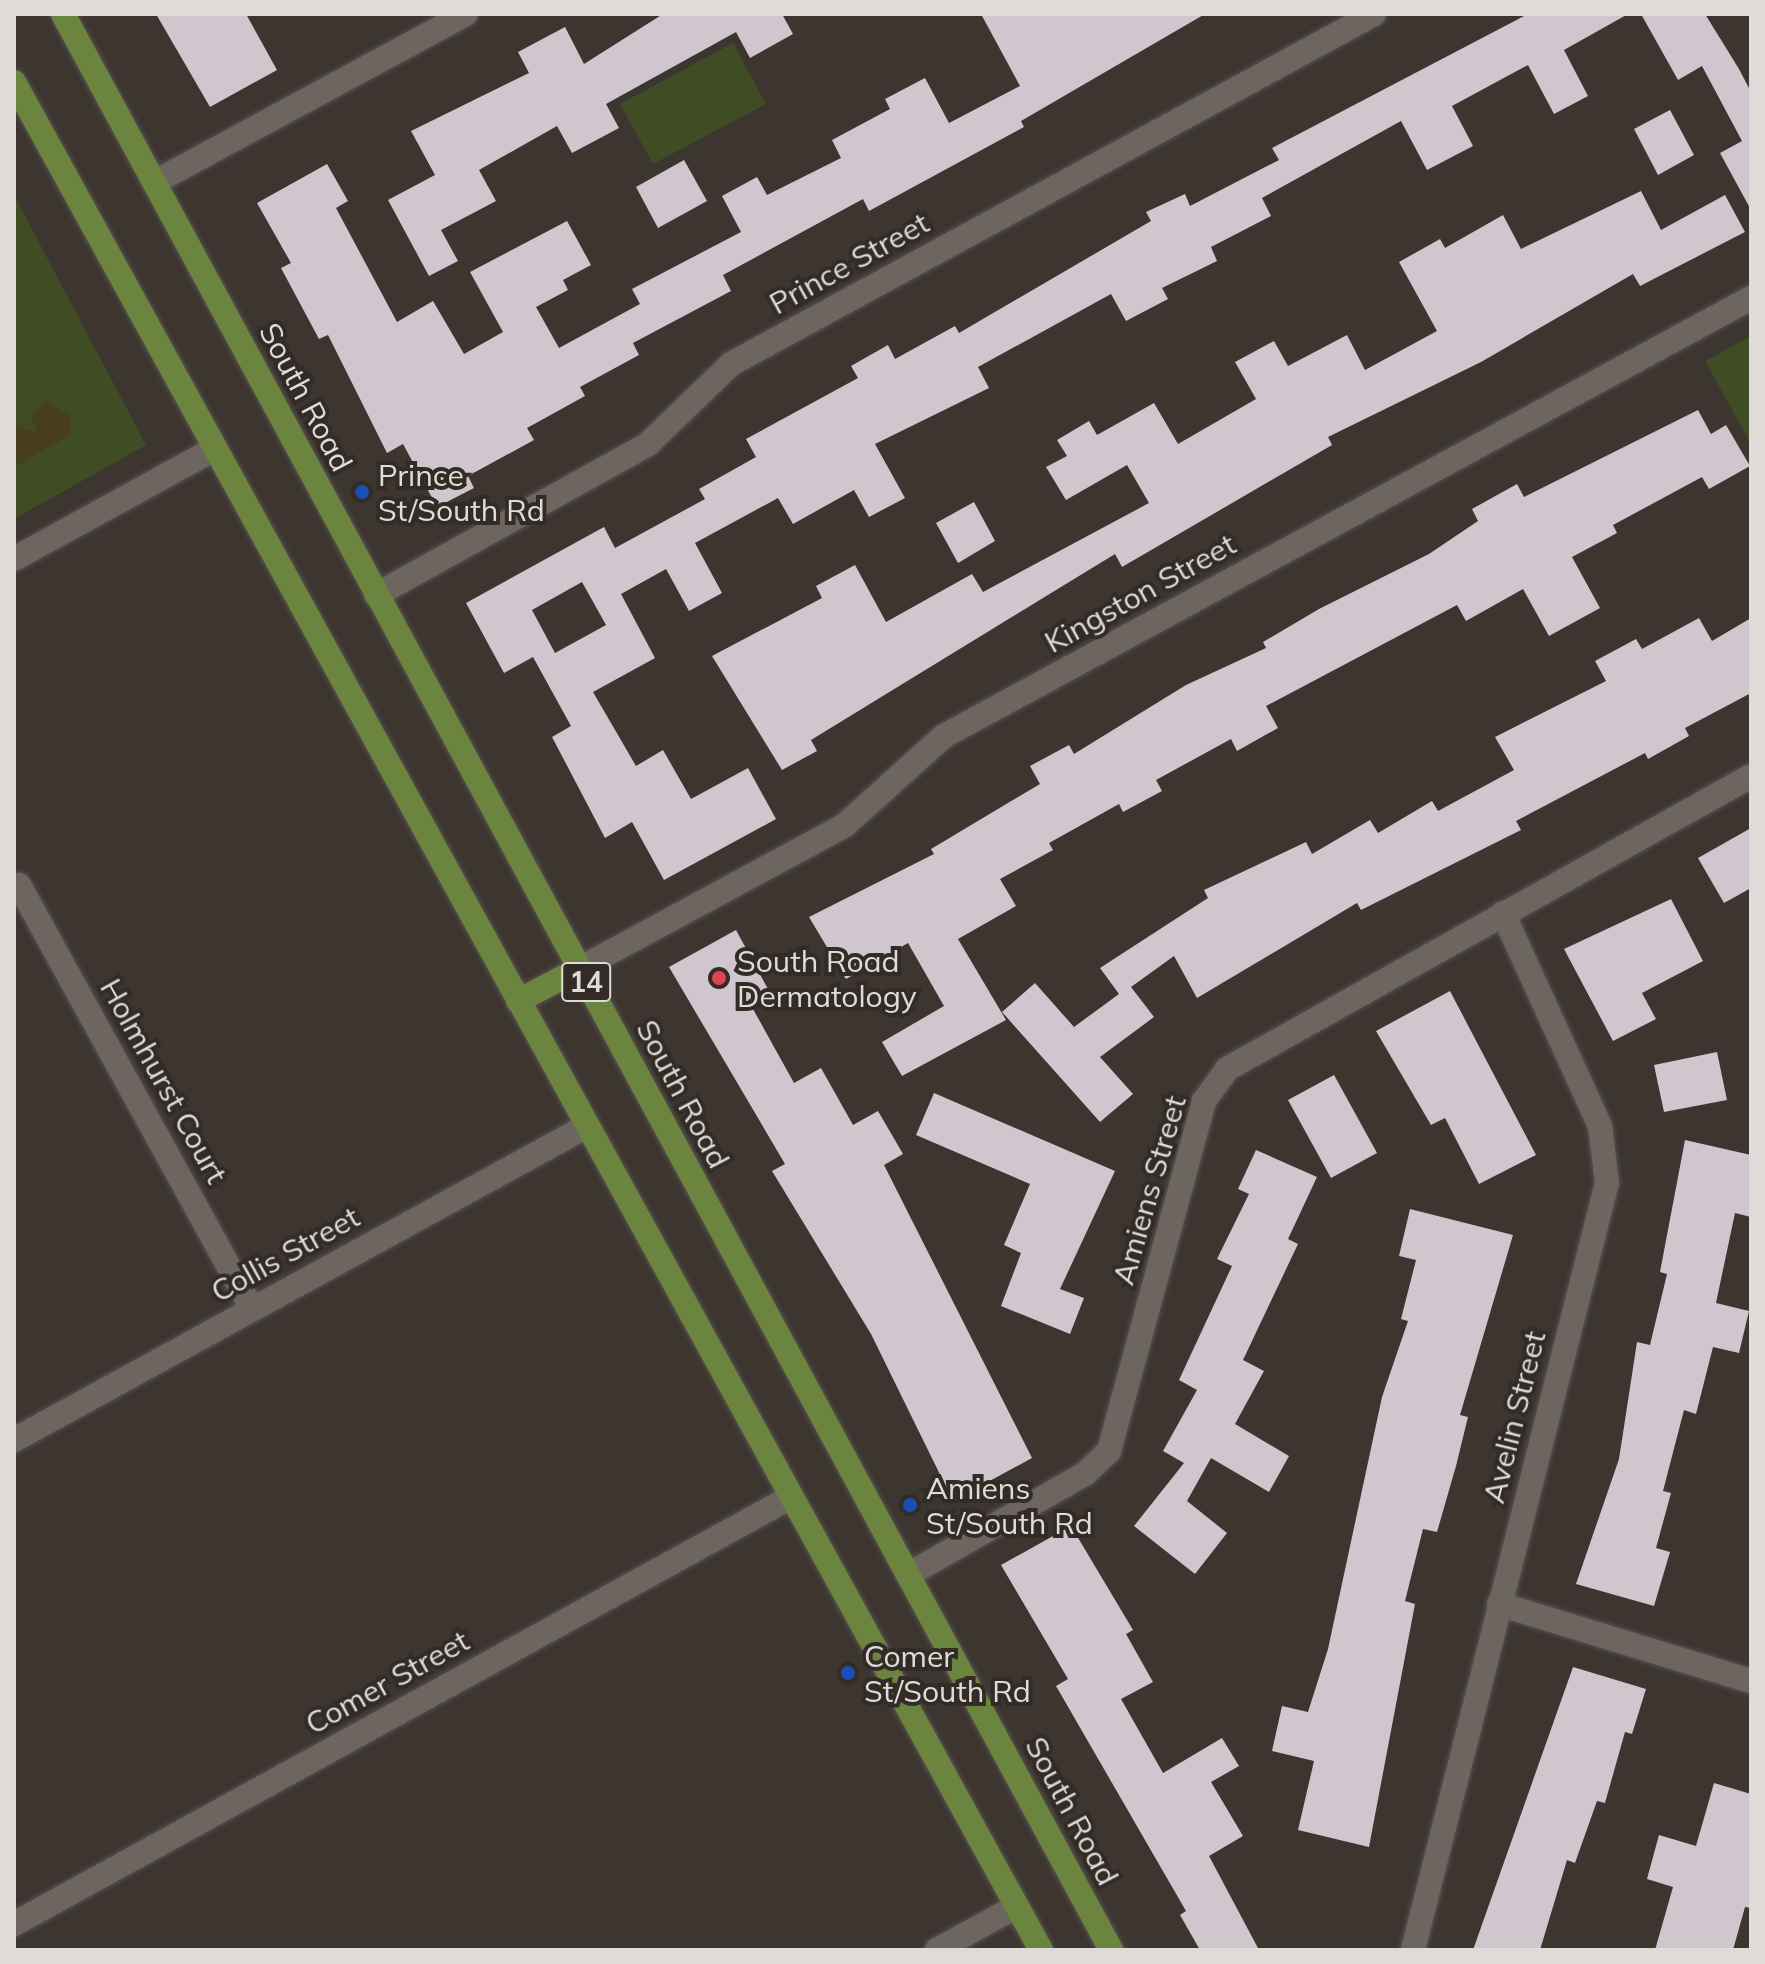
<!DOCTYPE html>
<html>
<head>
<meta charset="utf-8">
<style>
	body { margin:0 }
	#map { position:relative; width:1765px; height:1964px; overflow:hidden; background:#3d3530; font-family:Mulish,sans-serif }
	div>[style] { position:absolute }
	.green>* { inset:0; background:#404d24 }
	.sand>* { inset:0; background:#473e1e }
	.building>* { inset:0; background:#d0c7ce }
	.roads { filter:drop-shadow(0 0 2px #58524e) drop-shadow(0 0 2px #58524e) }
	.minor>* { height:24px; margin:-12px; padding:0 12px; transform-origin:12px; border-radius:12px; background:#6d655f }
	.primary>* { height:24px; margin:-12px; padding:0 12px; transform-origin:12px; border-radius:12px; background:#6c853e }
	.dots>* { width:22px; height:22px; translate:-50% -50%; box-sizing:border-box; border:4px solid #322b26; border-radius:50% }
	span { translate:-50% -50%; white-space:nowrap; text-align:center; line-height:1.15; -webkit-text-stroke:8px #322b26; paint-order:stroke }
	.shield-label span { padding:2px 6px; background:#322b26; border:2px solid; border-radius:6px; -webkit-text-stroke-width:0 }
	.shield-label { font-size:28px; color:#e0dbd8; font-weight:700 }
	.street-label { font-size:30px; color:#e0dbd8 }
	.poi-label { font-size:30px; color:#e0dbd8 }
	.left { translate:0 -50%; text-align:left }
	.frame { position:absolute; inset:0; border:16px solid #e0dbd8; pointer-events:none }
</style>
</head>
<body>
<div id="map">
	<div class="green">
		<div style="clip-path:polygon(733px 43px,766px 104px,653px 164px,620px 104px)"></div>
		<div style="clip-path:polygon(14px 195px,146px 445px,14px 519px)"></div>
		<div style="clip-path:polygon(1751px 336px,1751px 444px,1705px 361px)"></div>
	</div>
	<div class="sand">
		<div style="clip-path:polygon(45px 401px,71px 415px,70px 435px,14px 467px,14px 425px,37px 433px,31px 417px)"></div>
	</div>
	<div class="building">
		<div style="clip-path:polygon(156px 14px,246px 14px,277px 70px,210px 107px)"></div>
		<div style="clip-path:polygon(663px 14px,782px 14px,793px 34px,750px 58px,736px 32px,606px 104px,619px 128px,572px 153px,557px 126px,479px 170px,496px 201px,441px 230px,458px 261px,429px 276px,388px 200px,435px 175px,411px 131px,529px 73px,518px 52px,565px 27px,584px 64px)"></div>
		<div style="clip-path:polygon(981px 14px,1205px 14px,1021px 121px,1024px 127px,869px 211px,863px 199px,723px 275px,731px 291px,633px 343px,639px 355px,580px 387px,585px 396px,527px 428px,534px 440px,468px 476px,474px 488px,437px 507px,403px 444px,387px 453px,328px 335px,319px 339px,281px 268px,291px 263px,257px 203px,327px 164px,348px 201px,336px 208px,397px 322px,433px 301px,464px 354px,503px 332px,470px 272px,567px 221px,591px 265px,563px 280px,568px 290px,536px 307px,559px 348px,640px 304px,632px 289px,741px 232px,722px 196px,757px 177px,767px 195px,841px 158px,832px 140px,890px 109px,885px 99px,925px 78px,949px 123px,1020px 86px)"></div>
		<div style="clip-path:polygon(evenodd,1528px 14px,1628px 14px,1564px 50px,1588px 96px,1554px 114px,1528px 65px,1452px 106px,1473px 146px,1427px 170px,1401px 121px,1262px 198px,1271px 216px,1211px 247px,1217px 261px,1162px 288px,1168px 299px,1126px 321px,1111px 294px,978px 367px,989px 388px,875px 444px,905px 498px,869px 517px,854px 490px,793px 524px,778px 498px,695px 543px,722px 593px,689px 611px,666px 569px,621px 594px,655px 658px,593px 692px,636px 766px,663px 750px,691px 799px,748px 768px,776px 819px,664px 880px,632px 822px,605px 838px,552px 737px,571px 726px,533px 657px,504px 673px,466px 603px,604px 527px,615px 548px,705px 499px,699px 489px,756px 457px,746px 439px,858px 378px,851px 366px,888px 345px,895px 359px,955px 326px,959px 333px,1151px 221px,1146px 212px,1185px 194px,1190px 206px,1279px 160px,1272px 148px,1528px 14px,582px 582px,606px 625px,555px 653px,532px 610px,582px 582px)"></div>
		<div style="clip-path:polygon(1641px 14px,1705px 14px,1739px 69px,1751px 92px,1751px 210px,1720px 153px,1742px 141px,1702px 66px,1678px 80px)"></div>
		<div style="clip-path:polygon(1670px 110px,1694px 155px,1658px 175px,1634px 129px)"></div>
		<div style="clip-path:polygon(684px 160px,707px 201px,658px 228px,636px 187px)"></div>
		<div style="clip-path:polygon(1641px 191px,1661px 230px,1725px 195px,1745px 232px,1640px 286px,1633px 274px,1481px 362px,1328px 437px,1332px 445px,1122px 567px,1115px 554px,811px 740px,817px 751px,782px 770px,712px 656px,822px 598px,816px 586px,855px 565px,886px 622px,972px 574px,983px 592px,1149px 503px,1127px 465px,1066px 500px,1046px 467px,1067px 456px,1057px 440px,1089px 421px,1097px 435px,1154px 403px,1178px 444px,1256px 399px,1235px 362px,1274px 341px,1288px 366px,1347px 335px,1365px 370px,1437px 331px,1399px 262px,1440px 239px,1445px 248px,1503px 215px,1521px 249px)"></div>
		<div style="clip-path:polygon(1698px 410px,1711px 434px,1726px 425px,1750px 466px,1709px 489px,1702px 477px,1613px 525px,1617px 533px,1572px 557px,1600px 608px,1549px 636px,1523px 589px,1466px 621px,1457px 605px,1266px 706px,1278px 728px,1237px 751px,1231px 739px,1156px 780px,1162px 791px,1123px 812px,1119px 804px,1049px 843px,1053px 850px,1000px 879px,1016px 906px,958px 939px,1006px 1020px,902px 1076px,882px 1042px,944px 1006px,908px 943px,846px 979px,809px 917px,934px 854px,931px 849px,1040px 784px,1030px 766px,1069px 745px,1074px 754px,1186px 685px,1266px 648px,1263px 642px,1319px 609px,1429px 554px,1478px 521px,1472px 509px,1517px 484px,1524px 497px)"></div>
		<div style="clip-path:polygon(974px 502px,995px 541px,958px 563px,936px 523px)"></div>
		<div style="clip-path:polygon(1699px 618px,1712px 641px,1751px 618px,1751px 693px,1685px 728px,1689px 736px,1648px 759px,1645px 753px,1516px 821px,1521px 830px,1361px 910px,1357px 903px,1197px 998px,1174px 956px,1131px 987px,1154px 1017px,1100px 1057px,1133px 1094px,1100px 1122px,1002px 1012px,1035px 983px,1074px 1027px,1119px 994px,1100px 968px,1208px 898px,1204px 890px,1306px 842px,1312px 854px,1370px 820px,1378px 833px,1432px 801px,1438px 811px,1514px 770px,1495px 737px,1606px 681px,1595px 661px,1636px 639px,1642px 649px)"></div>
		<div style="clip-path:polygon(1751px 828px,1751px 888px,1724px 903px,1698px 858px)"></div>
		<div style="clip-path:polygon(1671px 899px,1703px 961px,1642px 993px,1656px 1019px,1613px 1041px,1564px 949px)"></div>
		<div style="clip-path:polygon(736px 930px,768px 989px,748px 1000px,794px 1083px,821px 1068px,853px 1125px,878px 1111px,903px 1154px,884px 1165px,1032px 1458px,953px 1501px,871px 1334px,772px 1171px,785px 1164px,669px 967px)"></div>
		<div style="clip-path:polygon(1450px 991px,1536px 1155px,1479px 1184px,1445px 1118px,1431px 1125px,1376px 1031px)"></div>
		<div style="clip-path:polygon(1717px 1052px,1727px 1100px,1664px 1112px,1654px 1065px)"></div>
		<div style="clip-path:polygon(1334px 1075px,1377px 1153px,1331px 1178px,1288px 1100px)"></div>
		<div style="clip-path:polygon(934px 1093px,1115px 1171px,1060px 1289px,1084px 1298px,1070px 1334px,1001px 1306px,1021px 1253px,1004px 1245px,1030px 1184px,916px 1135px)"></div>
		<div style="clip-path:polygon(1685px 1140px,1751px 1155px,1751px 1217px,1735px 1213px,1716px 1303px,1749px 1311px,1739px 1353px,1713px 1347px,1696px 1414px,1684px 1410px,1663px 1491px,1671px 1493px,1656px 1548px,1670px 1552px,1654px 1606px,1576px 1584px,1619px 1459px,1637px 1342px,1650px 1345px,1667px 1274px,1660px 1272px)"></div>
		<div style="clip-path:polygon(1256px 1150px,1317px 1177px,1288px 1239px,1298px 1244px,1243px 1360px,1264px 1371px,1235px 1424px,1289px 1456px,1269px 1492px,1211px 1458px,1187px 1501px,1227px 1533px,1195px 1574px,1134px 1526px,1184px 1463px,1163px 1451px,1197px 1390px,1179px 1380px,1232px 1266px,1217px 1259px,1249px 1194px,1238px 1189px)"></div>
		<div style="clip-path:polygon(1410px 1209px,1513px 1235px,1460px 1415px,1468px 1417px,1456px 1466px,1437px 1532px,1423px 1529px,1405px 1601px,1415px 1604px,1369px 1847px,1298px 1830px,1314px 1761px,1272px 1751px,1282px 1706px,1308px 1712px,1328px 1649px,1382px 1397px,1408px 1321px,1401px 1319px,1416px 1260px,1399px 1256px)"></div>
		<div style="clip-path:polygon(1071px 1526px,1133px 1630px,1126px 1634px,1153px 1682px,1121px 1699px,1163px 1773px,1222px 1738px,1239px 1766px,1211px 1782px,1243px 1836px,1209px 1856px,1259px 1950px,1200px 1950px,1180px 1915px,1186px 1911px,1056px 1686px,1068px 1679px,1001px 1565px)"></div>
		<div style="clip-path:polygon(1573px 1667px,1646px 1689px,1632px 1734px,1625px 1732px,1605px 1803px,1597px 1801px,1575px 1863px,1567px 1860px,1540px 1950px,1473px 1950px)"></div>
		<div style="clip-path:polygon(1714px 1783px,1751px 1794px,1751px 1908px,1745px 1907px,1733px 1950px,1655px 1950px,1673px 1887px,1647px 1879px,1659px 1835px,1696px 1846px)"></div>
	</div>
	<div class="roads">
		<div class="minor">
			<div style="left:155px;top:182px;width:353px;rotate:-28.4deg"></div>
			<div style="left:14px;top:559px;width:228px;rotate:-28.8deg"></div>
			<div style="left:376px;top:595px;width:311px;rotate:-29deg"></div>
			<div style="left:648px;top:444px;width:115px;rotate:-43.9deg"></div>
			<div style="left:731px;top:364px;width:732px;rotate:-28.56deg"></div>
			<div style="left:19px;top:885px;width:483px;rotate:61.2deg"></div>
			<div style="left:579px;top:969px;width:302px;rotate:-28.4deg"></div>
			<div style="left:845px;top:825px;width:133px;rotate:-42deg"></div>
			<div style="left:944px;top:736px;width:918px;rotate:-28.49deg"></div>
			<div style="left:14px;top:1440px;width:653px;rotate:-28.72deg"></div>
			<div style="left:908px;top:1575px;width:205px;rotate:-29.8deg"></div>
			<div style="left:1086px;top:1473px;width:32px;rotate:-44deg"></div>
			<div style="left:1109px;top:1451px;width:363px;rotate:-74.8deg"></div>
			<div style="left:1204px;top:1101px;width:39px;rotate:-54deg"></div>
			<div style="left:1227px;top:1069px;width:600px;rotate:-29.21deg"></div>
			<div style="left:1499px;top:1604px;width:264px;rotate:17deg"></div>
			<div style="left:14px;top:1924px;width:887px;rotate:-28.79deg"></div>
			<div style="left:937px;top:1950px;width:91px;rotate:-28.8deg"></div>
			<div style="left:1413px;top:1950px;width:791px;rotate:-75.81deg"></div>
			<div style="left:1607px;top:1183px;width:57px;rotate:-97deg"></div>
			<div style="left:1600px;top:1126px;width:234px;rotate:-114.5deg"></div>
		</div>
		<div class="primary">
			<div style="left:63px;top:14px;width:2201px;rotate:61.57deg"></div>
			<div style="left:14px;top:82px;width:2132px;rotate:61.2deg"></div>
			<div style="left:518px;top:1001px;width:69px;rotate:-27.7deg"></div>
		</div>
	</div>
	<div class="dots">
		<div style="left:362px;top:492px;background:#1a4fb4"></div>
		<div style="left:719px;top:978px;background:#e0444e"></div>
		<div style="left:910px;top:1505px;background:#1a4fb4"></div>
		<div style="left:848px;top:1673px;background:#1a4fb4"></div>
	</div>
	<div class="shield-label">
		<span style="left:586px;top:982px">14</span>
	</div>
	<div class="street-label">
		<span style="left:849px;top:263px;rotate:-29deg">Prince Street</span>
		<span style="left:306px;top:397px;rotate:62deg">South Road</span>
		<span style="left:1140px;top:593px;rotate:-29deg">Kingston Street</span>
		<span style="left:164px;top:1081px;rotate:61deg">Holmhurst Court</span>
		<span style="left:683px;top:1094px;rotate:62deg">South Road</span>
		<span style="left:1149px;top:1190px;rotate:-74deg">Amiens Street</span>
		<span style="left:285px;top:1254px;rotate:-29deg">Collis Street</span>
		<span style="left:1514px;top:1417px;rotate:-76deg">Avelin Street</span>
		<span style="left:387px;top:1682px;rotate:-29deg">Comer Street</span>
		<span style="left:1072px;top:1811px;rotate:62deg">South Road</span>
	</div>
	<div class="poi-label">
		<span class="left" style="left:378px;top:492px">Prince<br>St/South Rd</span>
		<span class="left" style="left:737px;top:978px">South Road<br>Dermatology</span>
		<span class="left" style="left:926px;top:1505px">Amiens<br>St/South Rd</span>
		<span class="left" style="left:864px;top:1673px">Comer<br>St/South Rd</span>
	</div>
	<div class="frame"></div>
</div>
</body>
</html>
